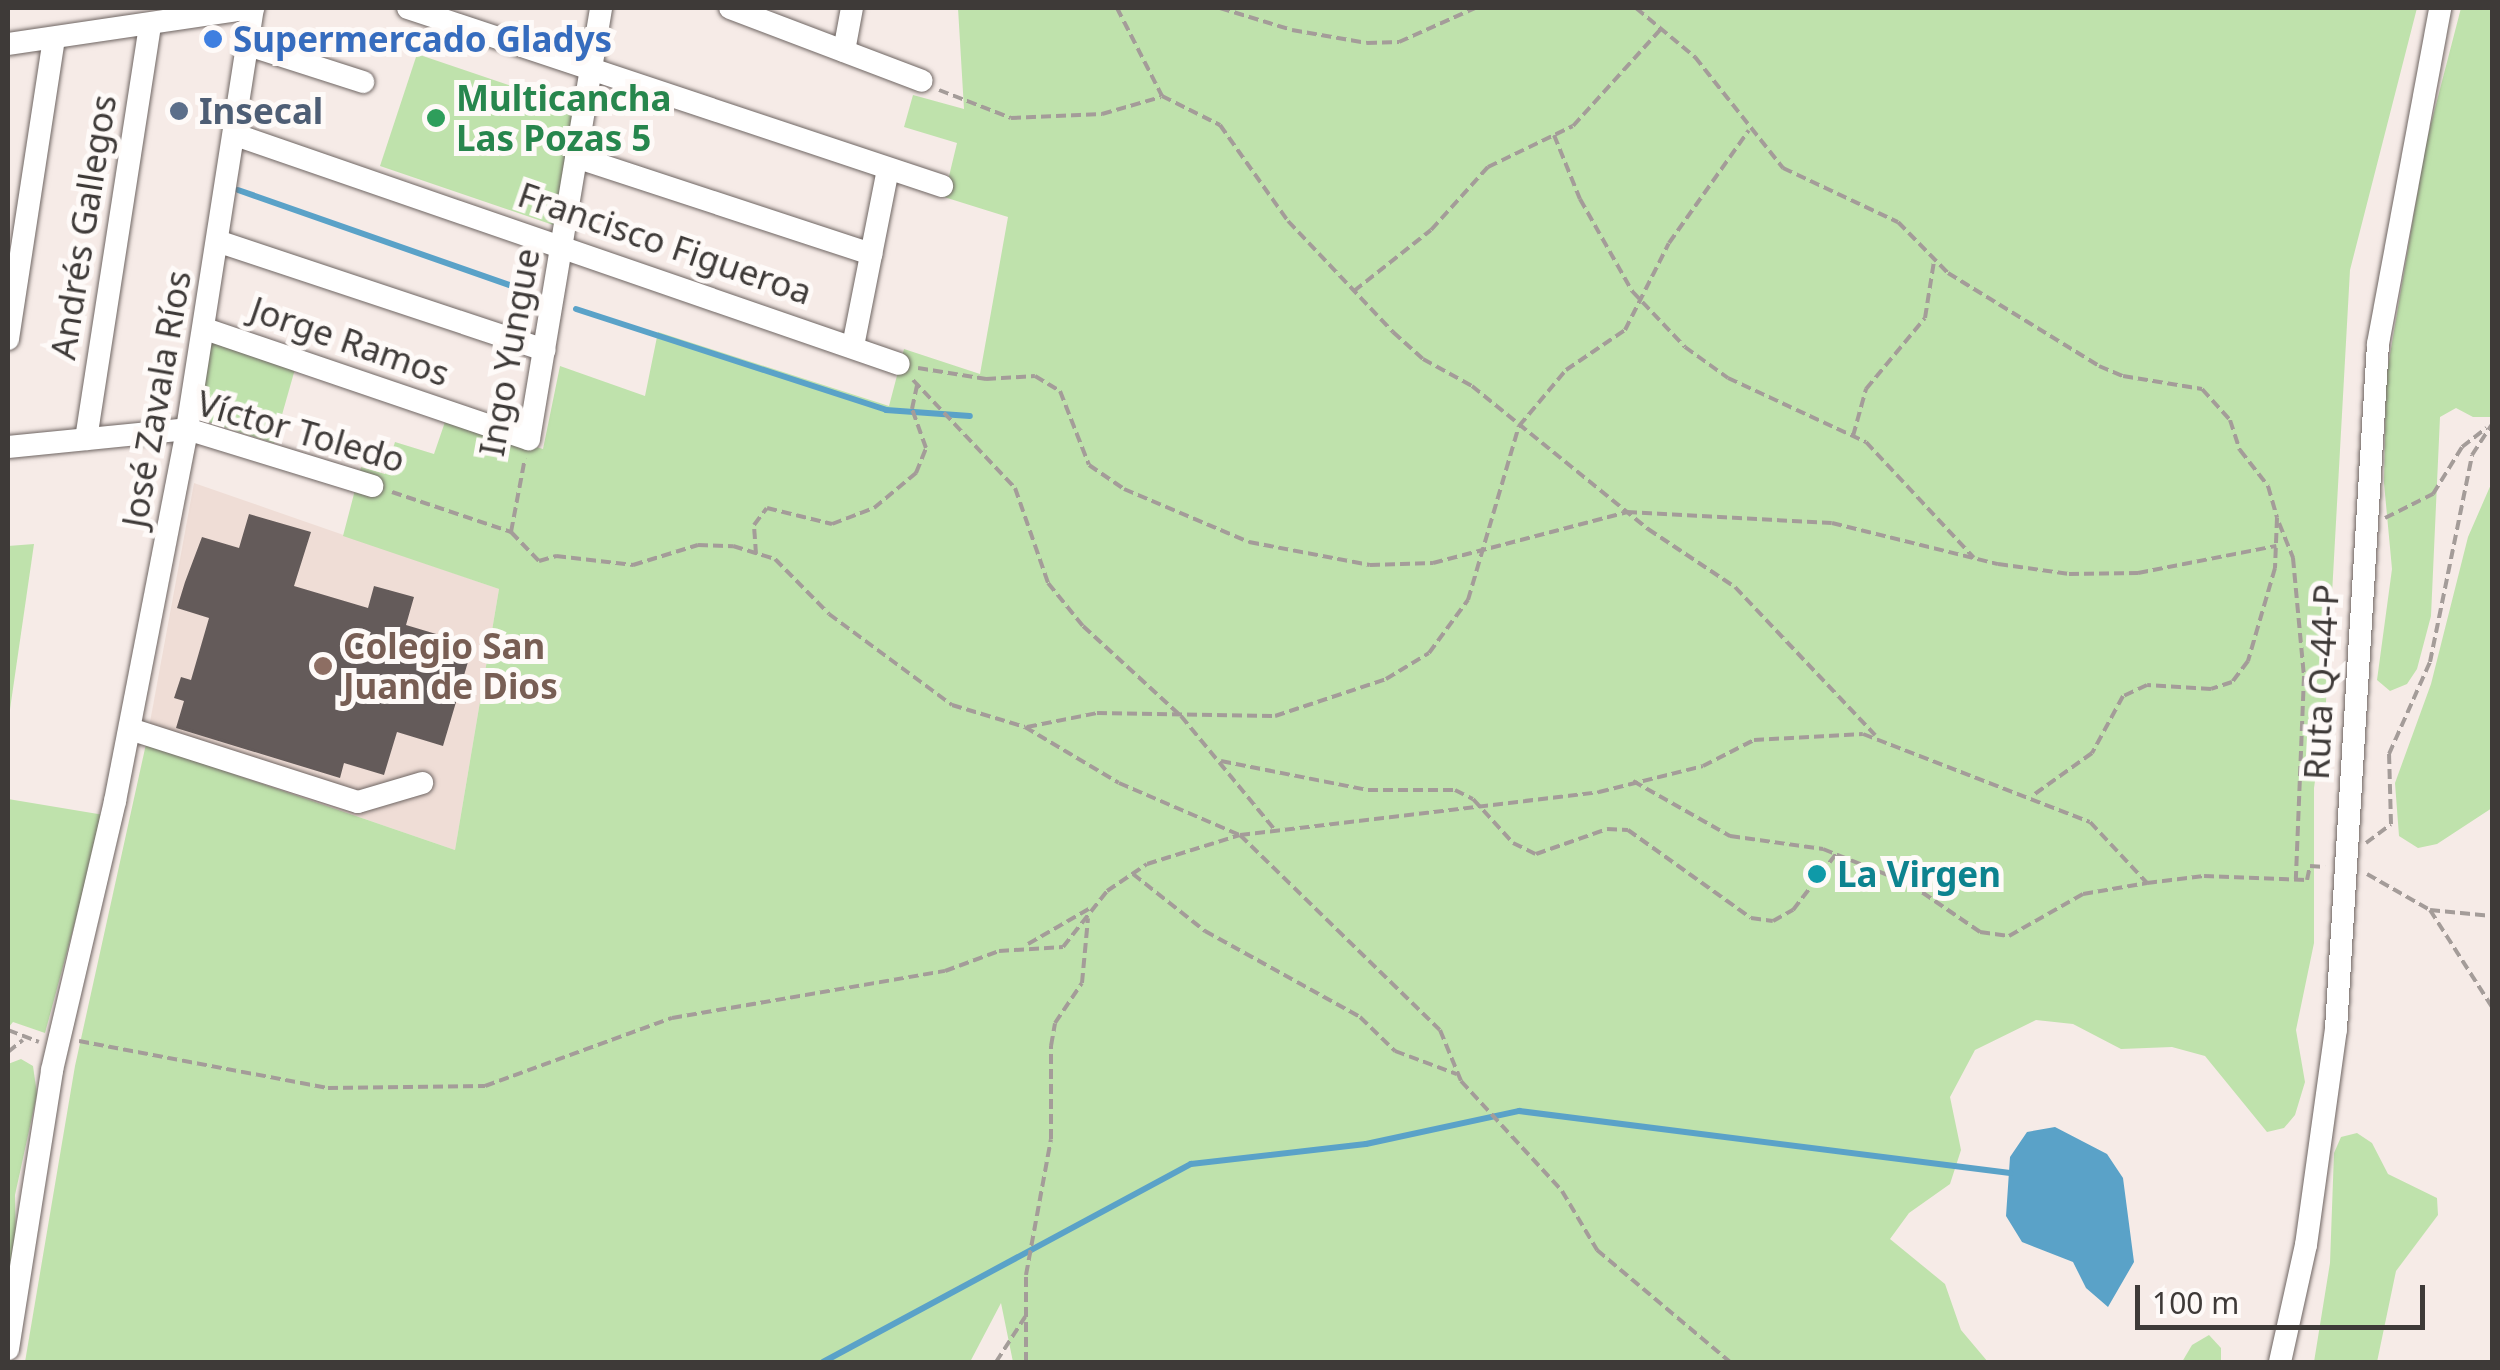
<!DOCTYPE html>
<html>
<head>
<meta charset="utf-8">
<style>
	body { margin:0 }
	#map { position:relative; width:2500px; height:1370px; overflow:hidden; background:#f6ebe7; font-family:"Noto Sans",sans-serif }
	div>[style] { position:absolute }
	.built>* { inset:0; background:#efddd6 }
	.green>* { inset:0; background:#bfe2ac }
	.water>* { inset:0; background:#5aa2c8 }
	.stream>* { height:6px; margin:-3px; padding:0 3px; transform-origin:3px; border-radius:3px; background:#5aa2c8 }
	.building>* { inset:0; background:#645b5a }
	.path>* { height:4px; margin-top:-2px; transform-origin:0; background:repeating-linear-gradient(90deg,#a49c99 0 10px,transparent 0 15px) }
	.roads { filter:drop-shadow(0 0 2px #6e6562) drop-shadow(0 0 2px #6e6562) }
	.minor>* { height:22px; margin:-11px; padding:0 11px; transform-origin:11px; border-radius:11px; background:#fff }
	.dots>* { width:28px; height:28px; translate:-50% -50%; box-sizing:border-box; border:5px solid #fefaf8; border-radius:50% }
	span { translate:-50% -50%; white-space:nowrap; text-align:center; line-height:1.15; -webkit-text-stroke:10px #fefaf8; paint-order:stroke }
	.shop-label { font-size:35px; color:#366cbe; font-weight:700 }
	.left { translate:0 -50%; text-align:left }
	.leisure-label { font-size:35px; color:#27864d; font-weight:700 }
	.service-label { font-size:35px; color:#4e5e75; font-weight:700 }
	.street-label { font-size:35px; color:#3e3a38 }
	.education-label { font-size:35px; color:#785e54; font-weight:700 }
	.culture-label { font-size:35px; color:#0d838f; font-weight:700 }
	.frame { position:absolute; inset:0; border:10px solid #3e3a38; pointer-events:none }
	.scale { position:absolute; left:2135px; top:1285px; width:290px; height:45px; box-sizing:border-box; border:5px solid #3e3a38; border-top:0; padding-left:12px; font-size:30px; line-height:35px; white-space:nowrap; color:#3e3a38; -webkit-text-stroke:8px #fefaf8; paint-order:stroke }
</style>
</head>
<body>
<div id="map">
	<div class="built">
		<div style="clip-path:polygon(194px 483px,499px 589px,455px 850px,146px 744px)"></div>
	</div>
	<div class="green">
		<div style="clip-path:polygon(958px 8px,2417px 8px,2350px 270px,2326px 702px,2314px 788px,2314px 943px,2296px 1030px,2305px 1082px,2295px 1115px,2284px 1128px,2267px 1132px,2205px 1056px,2172px 1047px,2121px 1049px,2073px 1024px,2036px 1020px,1975px 1050px,1950px 1097px,1961px 1150px,1950px 1184px,1909px 1213px,1890px 1239px,1945px 1284px,1961px 1330px,1988px 1362px,1013px 1362px,1001px 1303px,970px 1362px,25px 1362px,75px 1066px,146px 744px,455px 850px,499px 589px,343px 536px,361px 467px,385px 474px,395px 442px,434px 454px,446px 419px,543px 449px,560px 366px,645px 396px,658px 332px,889px 406px,904px 349px,980px 374px,1008px 217px,944px 197px,957px 143px,904px 127px,913px 95px,964px 109px)"></div>
		<div style="clip-path:polygon(2461px 8px,2492px 8px,2492px 411px,2490px 417px,2473px 417px,2456px 408px,2440px 417px,2431px 616px,2417px 669px,2407px 684px,2390px 691px,2377px 680px,2392px 569px,2384px 483px,2386px 378px,2426px 143px)"></div>
		<div style="clip-path:polygon(417px 54px,573px 107px,559px 227px,380px 166px)"></div>
		<div style="clip-path:polygon(210px 339px,295px 369px,274px 443px,196px 418px)"></div>
		<div style="clip-path:polygon(2492px 482px,2492px 808px,2437px 844px,2418px 848px,2399px 836px,2395px 783px,2431px 684px,2468px 537px)"></div>
		<div style="clip-path:polygon(34px 544px,8px 723px,8px 546px)"></div>
		<div style="clip-path:polygon(8px 799px,104px 815px,45px 1033px,13px 1022px,8px 1028px)"></div>
		<div style="clip-path:polygon(21px 1059px,33px 1066px,37px 1094px,15px 1195px,16px 1257px,8px 1304px,8px 1064px)"></div>
		<div style="clip-path:polygon(2357px 1133px,2372px 1143px,2388px 1174px,2437px 1198px,2438px 1215px,2396px 1271px,2377px 1362px,2314px 1362px,2330px 1263px,2334px 1153px,2341px 1137px)"></div>
		<div style="clip-path:polygon(2209px 1335px,2221px 1348px,2221px 1362px,2182px 1362px,2192px 1345px)"></div>
	</div>
	<div class="water">
		<div style="clip-path:polygon(2055px 1127px,2107px 1154px,2123px 1178px,2134px 1262px,2108px 1307px,2086px 1288px,2073px 1262px,2022px 1242px,2006px 1216px,2010px 1157px,2027px 1132px)"></div>
	</div>
	<div class="stream">
		<div style="left:238px;top:190px;width:317px;rotate:19.3deg"></div>
		<div style="left:576px;top:309px;width:326px;rotate:18deg"></div>
		<div style="left:886px;top:410px;width:84px;rotate:4.1deg"></div>
		<div style="left:823px;top:1362px;width:418px;rotate:-28.3deg"></div>
		<div style="left:1191px;top:1164px;width:176px;rotate:-6.5deg"></div>
		<div style="left:1366px;top:1144px;width:157px;rotate:-12.2deg"></div>
		<div style="left:1519px;top:1111px;width:495px;rotate:7.2deg"></div>
	</div>
	<div class="building">
		<div style="clip-path:polygon(249px 514px,311px 532px,294px 586px,368px 608px,374px 586px,414px 597px,406px 625px,473px 645px,443px 746px,397px 732px,384px 775px,344px 763px,340px 778px,176px 728px,184px 701px,174px 698px,181px 677px,191px 680px,209px 618px,177px 608px,185px 582px,202px 537px,239px 548px)"></div>
	</div>
	<div class="path">
		<div style="left:1117px;top:8px;width:99px;rotate:62.9deg"></div>
		<div style="left:1162px;top:96px;width:65px;rotate:26.6deg"></div>
		<div style="left:1220px;top:125px;width:118px;rotate:54.7deg"></div>
		<div style="left:1288px;top:221px;width:153px;rotate:46.6deg"></div>
		<div style="left:1393px;top:332px;width:40px;rotate:42deg"></div>
		<div style="left:1423px;top:359px;width:56px;rotate:28.9deg"></div>
		<div style="left:1472px;top:386px;width:227px;rotate:39.1deg"></div>
		<div style="left:1648px;top:529px;width:105px;rotate:33.7deg"></div>
		<div style="left:1735px;top:587px;width:204px;rotate:46.6deg"></div>
		<div style="left:1220px;top:8px;width:75px;rotate:17deg"></div>
		<div style="left:1292px;top:30px;width:76px;rotate:9.8deg"></div>
		<div style="left:1367px;top:43px;width:32px;rotate:-2deg"></div>
		<div style="left:1399px;top:42px;width:83px;rotate:-24.1deg"></div>
		<div style="left:1636px;top:8px;width:77px;rotate:39.7deg"></div>
		<div style="left:1695px;top:57px;width:142px;rotate:51.6deg"></div>
		<div style="left:1783px;top:168px;width:127px;rotate:25.2deg"></div>
		<div style="left:1898px;top:222px;width:71px;rotate:45.6deg"></div>
		<div style="left:1948px;top:273px;width:177px;rotate:31.6deg"></div>
		<div style="left:2099px;top:366px;width:26px;rotate:23deg"></div>
		<div style="left:2123px;top:376px;width:80px;rotate:9.3deg"></div>
		<div style="left:2202px;top:389px;width:42px;rotate:47.9deg"></div>
		<div style="left:2230px;top:420px;width:32px;rotate:72deg"></div>
		<div style="left:2240px;top:450px;width:46px;rotate:52.1deg"></div>
		<div style="left:2268px;top:486px;width:33px;rotate:74deg"></div>
		<div style="left:2277px;top:518px;width:50px;rotate:92.3deg"></div>
		<div style="left:2275px;top:568px;width:97px;rotate:106.2deg"></div>
		<div style="left:2248px;top:661px;width:26px;rotate:127deg"></div>
		<div style="left:2232px;top:682px;width:22px;rotate:162deg"></div>
		<div style="left:2211px;top:689px;width:64px;rotate:-176.4deg"></div>
		<div style="left:2147px;top:685px;width:26px;rotate:155deg"></div>
		<div style="left:2123px;top:696px;width:65px;rotate:118.5deg"></div>
		<div style="left:2092px;top:753px;width:74px;rotate:144.4deg"></div>
		<div style="left:939px;top:90px;width:77px;rotate:21.3deg"></div>
		<div style="left:1011px;top:118px;width:91px;rotate:-2.5deg"></div>
		<div style="left:1102px;top:114px;width:61px;rotate:-16.1deg"></div>
		<div style="left:1554px;top:135px;width:69px;rotate:67.9deg"></div>
		<div style="left:1580px;top:199px;width:106px;rotate:60.5deg"></div>
		<div style="left:1632px;top:291px;width:77px;rotate:46.6deg"></div>
		<div style="left:1685px;top:347px;width:53px;rotate:35.8deg"></div>
		<div style="left:1728px;top:378px;width:152px;rotate:24.9deg"></div>
		<div style="left:1866px;top:442px;width:158px;rotate:47deg"></div>
		<div style="left:1354px;top:291px;width:98px;rotate:-38.4deg"></div>
		<div style="left:1431px;top:230px;width:85px;rotate:-47.9deg"></div>
		<div style="left:1488px;top:167px;width:94px;rotate:-25.8deg"></div>
		<div style="left:1573px;top:126px;width:131px;rotate:-47.8deg"></div>
		<div style="left:918px;top:368px;width:69px;rotate:9.2deg"></div>
		<div style="left:986px;top:379px;width:49px;rotate:-3.5deg"></div>
		<div style="left:1035px;top:376px;width:29px;rotate:31deg"></div>
		<div style="left:1060px;top:391px;width:79px;rotate:68.6deg"></div>
		<div style="left:1089px;top:465px;width:42px;rotate:34.4deg"></div>
		<div style="left:1124px;top:489px;width:136px;rotate:23deg"></div>
		<div style="left:1249px;top:542px;width:123px;rotate:10.8deg"></div>
		<div style="left:1370px;top:565px;width:63px;rotate:-1.8deg"></div>
		<div style="left:1433px;top:563px;width:201px;rotate:-14.7deg"></div>
		<div style="left:1627px;top:512px;width:205px;rotate:3.1deg"></div>
		<div style="left:1832px;top:523px;width:171px;rotate:13.9deg"></div>
		<div style="left:1998px;top:564px;width:72px;rotate:8deg"></div>
		<div style="left:2069px;top:574px;width:69px;rotate:-0.8deg"></div>
		<div style="left:2138px;top:573px;width:141px;rotate:-11.1deg"></div>
		<div style="left:913px;top:380px;width:149px;rotate:46.6deg"></div>
		<div style="left:1015px;top:488px;width:101px;rotate:70.8deg"></div>
		<div style="left:1048px;top:583px;width:55px;rotate:50.9deg"></div>
		<div style="left:1083px;top:626px;width:133px;rotate:42.6deg"></div>
		<div style="left:1181px;top:716px;width:146px;rotate:50.5deg"></div>
		<div style="left:1853px;top:436px;width:49px;rotate:-74.5deg"></div>
		<div style="left:1866px;top:389px;width:92px;rotate:-50.3deg"></div>
		<div style="left:1925px;top:318px;width:58px;rotate:-81deg"></div>
		<div style="left:392px;top:492px;width:126px;rotate:18.6deg"></div>
		<div style="left:2385px;top:518px;width:54px;rotate:-26.6deg"></div>
		<div style="left:2433px;top:494px;width:55px;rotate:-58.3deg"></div>
		<div style="left:2462px;top:447px;width:31px;rotate:-38deg"></div>
		<div style="left:2279px;top:523px;width:38px;rotate:68deg"></div>
		<div style="left:2293px;top:558px;width:119px;rotate:84.7deg"></div>
		<div style="left:2304px;top:676px;width:203px;rotate:92.3deg"></div>
		<div style="left:511px;top:532px;width:40px;rotate:46deg"></div>
		<div style="left:539px;top:561px;width:18px;rotate:-16deg"></div>
		<div style="left:556px;top:556px;width:78px;rotate:6.7deg"></div>
		<div style="left:633px;top:565px;width:68px;rotate:-17.1deg"></div>
		<div style="left:698px;top:545px;width:35px;rotate:2deg"></div>
		<div style="left:733px;top:546px;width:44px;rotate:17.2deg"></div>
		<div style="left:775px;top:559px;width:77px;rotate:45.5deg"></div>
		<div style="left:829px;top:614px;width:153px;rotate:36.5deg"></div>
		<div style="left:952px;top:705px;width:76px;rotate:16.8deg"></div>
		<div style="left:1025px;top:727px;width:109px;rotate:30.8deg"></div>
		<div style="left:1119px;top:783px;width:132px;rotate:23.3deg"></div>
		<div style="left:1240px;top:835px;width:362px;rotate:-6.8deg"></div>
		<div style="left:1599px;top:792px;width:107px;rotate:-14deg"></div>
		<div style="left:1703px;top:766px;width:57px;rotate:-27deg"></div>
		<div style="left:1754px;top:740px;width:109px;rotate:-3.2deg"></div>
		<div style="left:1863px;top:734px;width:243px;rotate:21.2deg"></div>
		<div style="left:2090px;top:822px;width:83px;rotate:46.9deg"></div>
		<div style="left:2147px;top:883px;width:57px;rotate:-7deg"></div>
		<div style="left:2204px;top:876px;width:103px;rotate:2.2deg"></div>
		<div style="left:2307px;top:880px;width:14px;rotate:-78deg"></div>
		<div style="left:2310px;top:866px;width:15px;rotate:4deg"></div>
		<div style="left:511px;top:532px;width:75px;rotate:-79.3deg"></div>
		<div style="left:756px;top:554px;width:29px;rotate:-94deg"></div>
		<div style="left:754px;top:525px;width:21px;rotate:-53deg"></div>
		<div style="left:767px;top:508px;width:67px;rotate:13.8deg"></div>
		<div style="left:832px;top:524px;width:45px;rotate:-20.9deg"></div>
		<div style="left:874px;top:508px;width:55px;rotate:-39.8deg"></div>
		<div style="left:916px;top:473px;width:27px;rotate:-68deg"></div>
		<div style="left:926px;top:448px;width:41px;rotate:-109.7deg"></div>
		<div style="left:912px;top:409px;width:24px;rotate:-78deg"></div>
		<div style="left:1027px;top:727px;width:71px;rotate:-11.3deg"></div>
		<div style="left:1097px;top:713px;width:178px;rotate:1deg"></div>
		<div style="left:1275px;top:716px;width:117px;rotate:-18.4deg"></div>
		<div style="left:1386px;top:679px;width:50px;rotate:-31.2deg"></div>
		<div style="left:1429px;top:653px;width:66px;rotate:-53.7deg"></div>
		<div style="left:1468px;top:600px;width:181px;rotate:-73.7deg"></div>
		<div style="left:1519px;top:426px;width:73px;rotate:-50deg"></div>
		<div style="left:1566px;top:370px;width:71px;rotate:-34.1deg"></div>
		<div style="left:1625px;top:330px;width:97px;rotate:-63.2deg"></div>
		<div style="left:1669px;top:243px;width:138px;rotate:-54.7deg"></div>
		<div style="left:1221px;top:761px;width:150px;rotate:11.2deg"></div>
		<div style="left:1368px;top:790px;width:87px"></div>
		<div style="left:1455px;top:790px;width:20px;rotate:27deg"></div>
		<div style="left:1473px;top:799px;width:59px;rotate:47.7deg"></div>
		<div style="left:1513px;top:843px;width:25px;rotate:26deg"></div>
		<div style="left:1536px;top:854px;width:75px;rotate:-19.4deg"></div>
		<div style="left:1607px;top:829px;width:21px;rotate:3deg"></div>
		<div style="left:1628px;top:830px;width:151px;rotate:35.6deg"></div>
		<div style="left:1751px;top:918px;width:22px;rotate:8deg"></div>
		<div style="left:1773px;top:921px;width:23px;rotate:-29deg"></div>
		<div style="left:1793px;top:910px;width:71px;rotate:-52.5deg"></div>
		<div style="left:1633px;top:781px;width:112px;rotate:29.6deg"></div>
		<div style="left:1730px;top:836px;width:94px;rotate:8deg"></div>
		<div style="left:1823px;top:849px;width:94px;rotate:21.9deg"></div>
		<div style="left:1910px;top:884px;width:85px;rotate:34.4deg"></div>
		<div style="left:1980px;top:932px;width:29px;rotate:8deg"></div>
		<div style="left:2009px;top:936px;width:85px;rotate:-29.6deg"></div>
		<div style="left:2083px;top:894px;width:65px;rotate:-9.8deg"></div>
		<div style="left:2366px;top:843px;width:31px;rotate:-37deg"></div>
		<div style="left:2391px;top:824px;width:70px;rotate:-91.6deg"></div>
		<div style="left:2389px;top:754px;width:101px;rotate:-66deg"></div>
		<div style="left:2430px;top:662px;width:211px;rotate:-78.5deg"></div>
		<div style="left:2472px;top:455px;width:37px;rotate:-57deg"></div>
		<div style="left:1133px;top:874px;width:92px;rotate:38.4deg"></div>
		<div style="left:1205px;top:931px;width:177px;rotate:29deg"></div>
		<div style="left:1360px;top:1017px;width:49px;rotate:44.2deg"></div>
		<div style="left:1395px;top:1051px;width:66px;rotate:20.4deg"></div>
		<div style="left:2367px;top:874px;width:73px;rotate:29.7deg"></div>
		<div style="left:2430px;top:910px;width:115px;rotate:57.4deg"></div>
		<div style="left:2430px;top:910px;width:62px;rotate:5.5deg"></div>
		<div style="left:1028px;top:944px;width:74px;rotate:-30deg"></div>
		<div style="left:8px;top:1030px;width:33px;rotate:21deg"></div>
		<div style="left:79px;top:1041px;width:253px;rotate:10.7deg"></div>
		<div style="left:328px;top:1088px;width:157px;rotate:-0.7deg"></div>
		<div style="left:485px;top:1086px;width:199px;rotate:-20deg"></div>
		<div style="left:672px;top:1018px;width:277px;rotate:-9.8deg"></div>
		<div style="left:945px;top:971px;width:58px;rotate:-20.3deg"></div>
		<div style="left:999px;top:951px;width:64px;rotate:-3.6deg"></div>
		<div style="left:1063px;top:947px;width:71px;rotate:-51.8deg"></div>
		<div style="left:1107px;top:891px;width:48px;rotate:-34deg"></div>
		<div style="left:1147px;top:864px;width:97px;rotate:-17.3deg"></div>
		<div style="left:1240px;top:835px;width:279px;rotate:44.3deg"></div>
		<div style="left:1440px;top:1030px;width:55px;rotate:67.6deg"></div>
		<div style="left:1461px;top:1081px;width:149px;rotate:47.4deg"></div>
		<div style="left:1562px;top:1191px;width:69px;rotate:59.3deg"></div>
		<div style="left:1597px;top:1250px;width:174px;rotate:40.1deg"></div>
		<div style="left:8px;top:1052px;width:19px;rotate:-39deg"></div>
		<div style="left:996px;top:1362px;width:54px;rotate:-57.2deg"></div>
		<div style="left:1026px;top:1362px;width:87px;rotate:-90deg"></div>
		<div style="left:1026px;top:1275px;width:138px;rotate:-79.6deg"></div>
		<div style="left:1051px;top:1139px;width:93px;rotate:-90deg"></div>
		<div style="left:1051px;top:1046px;width:23px;rotate:-80deg"></div>
		<div style="left:1055px;top:1023px;width:48px;rotate:-56deg"></div>
		<div style="left:1082px;top:983px;width:65px;rotate:-84.7deg"></div>
	</div>
	<div class="roads">
		<div class="minor">
			<div style="left:408px;top:8px;width:563px;rotate:18.43deg"></div>
			<div style="left:730px;top:8px;width:205px;rotate:20.8deg"></div>
			<div style="left:8px;top:44px;width:248px;rotate:-8.4deg"></div>
			<div style="left:248px;top:45px;width:121px;rotate:17.8deg"></div>
			<div style="left:844px;top:51px;width:44px;rotate:-79.5deg"></div>
			<div style="left:236px;top:135px;width:701px;rotate:19.05deg"></div>
			<div style="left:576px;top:157px;width:311px;rotate:18.2deg"></div>
			<div style="left:220px;top:242px;width:342px;rotate:18.4deg"></div>
			<div style="left:205px;top:329px;width:342px;rotate:18.8deg"></div>
			<div style="left:529px;top:439px;width:437px;rotate:-80.5deg"></div>
			<div style="left:8px;top:339px;width:304px;rotate:-81.3deg"></div>
			<div style="left:853px;top:346px;width:180px;rotate:-78.8deg"></div>
			<div style="left:86px;top:439px;width:419px;rotate:-81.2deg"></div>
			<div style="left:8px;top:447px;width:180px;rotate:-5.7deg"></div>
			<div style="left:187px;top:429px;width:194px;rotate:17.1deg"></div>
			<div style="left:130px;top:729px;width:239px;rotate:17.8deg"></div>
			<div style="left:358px;top:802px;width:67px;rotate:-16.5deg"></div>
			<div style="left:8px;top:1349px;width:282px;rotate:-81deg"></div>
			<div style="left:52px;top:1070px;width:276px;rotate:-76.8deg"></div>
			<div style="left:115px;top:801px;width:379px;rotate:-79deg"></div>
			<div style="left:187px;top:429px;width:426px;rotate:-81.1deg"></div>
			<div style="left:2280px;top:1362px;width:120px;rotate:-77.5deg"></div>
			<div style="left:2306px;top:1245px;width:218px;rotate:-82.1deg"></div>
			<div style="left:2336px;top:1029px;width:686px;rotate:-86.49deg"></div>
			<div style="left:2378px;top:344px;width:342px;rotate:-79.5deg"></div>
		</div>
	</div>
	<div class="dots">
		<div style="left:213px;top:39px;background:#3f7fe0"></div>
		<div style="left:179px;top:111px;background:#5c6f8a"></div>
		<div style="left:436px;top:118px;background:#2e9e5b"></div>
		<div style="left:323px;top:666px;background:#8d6e63"></div>
		<div style="left:1817px;top:874px;background:#0f9aa8"></div>
	</div>
	<div class="shop-label">
		<span class="left" style="left:233px;top:39px">Supermercado Gladys</span>
	</div>
	<div class="leisure-label">
		<span class="left" style="left:456px;top:118px">Multicancha<br>Las Pozas 5</span>
	</div>
	<div class="service-label">
		<span class="left" style="left:199px;top:111px">Insecal</span>
	</div>
	<div class="street-label">
		<span style="left:83px;top:227px;rotate:-81deg">Andrés Gallegos</span>
		<span style="left:665px;top:243px;rotate:19deg">Francisco Figueroa</span>
		<span style="left:350px;top:341px;rotate:19deg">Jorge Ramos</span>
		<span style="left:509px;top:352px;rotate:-80deg">Ingo Yungue</span>
		<span style="left:156px;top:399px;rotate:-80deg">José Zavala Ríos</span>
		<span style="left:301px;top:431px;rotate:16deg">Víctor Toledo</span>
		<span style="left:2321px;top:682px;rotate:-87deg">Ruta Q-44-P</span>
	</div>
	<div class="education-label">
		<span class="left" style="left:343px;top:666px">Colegio San<br>Juan de Dios</span>
	</div>
	<div class="culture-label">
		<span class="left" style="left:1837px;top:874px">La Virgen</span>
	</div>
	<div class="frame"></div>
	<div class="scale">100 m</div>
</div>
</body>
</html>
